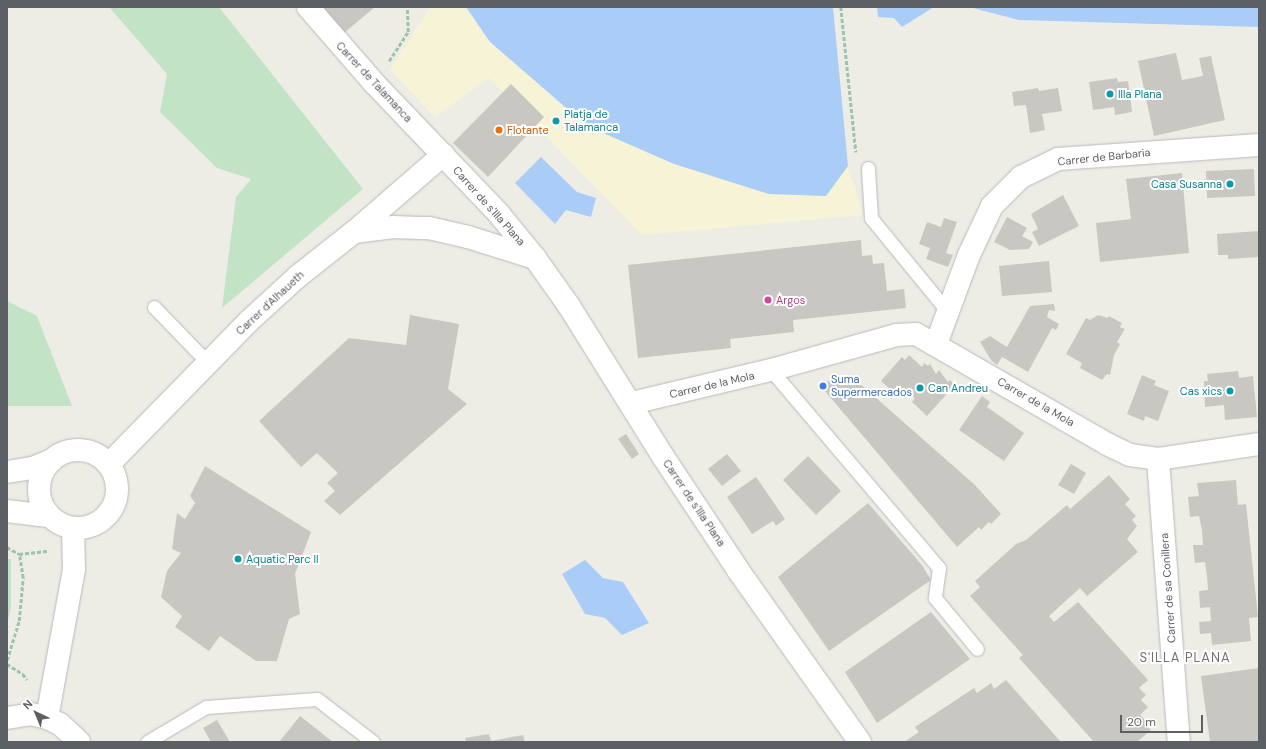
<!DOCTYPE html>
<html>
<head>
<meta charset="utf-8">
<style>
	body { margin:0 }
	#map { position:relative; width:1266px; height:749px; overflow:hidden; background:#eeede5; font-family:"DM Sans",sans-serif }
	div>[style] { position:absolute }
	.green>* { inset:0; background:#c3e3c7 }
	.sand>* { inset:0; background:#f7f3d6 }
	.water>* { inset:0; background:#aacdf8 }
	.building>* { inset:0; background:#c9c7c2 }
	.path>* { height:2.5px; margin-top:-1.25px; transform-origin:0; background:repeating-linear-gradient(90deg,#9cc4ac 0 4px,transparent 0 6px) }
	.roads { filter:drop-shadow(0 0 1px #b7b9bd) drop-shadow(0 0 1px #b7b9bd) }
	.lane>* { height:13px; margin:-6.5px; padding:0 6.5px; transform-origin:6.5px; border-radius:6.5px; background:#fff }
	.street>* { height:22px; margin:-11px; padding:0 11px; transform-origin:11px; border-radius:11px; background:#fff }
	.secondary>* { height:22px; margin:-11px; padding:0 11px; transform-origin:11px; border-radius:11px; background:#fff }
	.secondary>.ring { margin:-11px; padding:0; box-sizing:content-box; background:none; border:22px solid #fff; border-radius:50% }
	.dots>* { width:11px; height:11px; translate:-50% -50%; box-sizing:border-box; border:2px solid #fff; border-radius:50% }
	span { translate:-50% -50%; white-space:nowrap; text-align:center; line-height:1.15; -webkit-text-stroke:4px #fff; paint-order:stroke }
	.street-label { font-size:11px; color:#5c5f64 }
	.culture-label { font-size:11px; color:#0d838f }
	.left { translate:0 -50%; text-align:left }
	.right { translate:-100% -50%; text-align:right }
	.food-label { font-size:11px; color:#c56008 }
	.hotel-label { font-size:11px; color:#b23c85 }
	.shop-label { font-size:11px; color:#366cbe }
	.quarter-label { font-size:13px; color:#6e7176; letter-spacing:1px }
	.frame { position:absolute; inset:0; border:8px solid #5c5f64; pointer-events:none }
	.north { position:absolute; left:16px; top:693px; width:40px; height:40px; -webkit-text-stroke:3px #fff; paint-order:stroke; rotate:316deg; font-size:11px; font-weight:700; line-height:16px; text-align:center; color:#5c5f64 }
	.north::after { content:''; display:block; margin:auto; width:14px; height:18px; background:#5c5f64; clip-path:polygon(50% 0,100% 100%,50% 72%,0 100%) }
	.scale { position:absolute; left:1120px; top:715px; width:83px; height:18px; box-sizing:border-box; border:2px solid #5c5f64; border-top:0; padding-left:5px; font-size:12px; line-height:14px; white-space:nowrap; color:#5c5f64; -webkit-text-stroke:3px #fff; paint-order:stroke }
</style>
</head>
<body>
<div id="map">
	<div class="green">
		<div style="clip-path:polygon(109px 7px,219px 7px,363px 189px,222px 308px,236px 197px,251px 179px,217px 168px,160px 112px,167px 74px)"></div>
		<div style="clip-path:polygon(7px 301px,37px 316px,72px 406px,7px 406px)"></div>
		<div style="clip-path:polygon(7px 559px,11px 559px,11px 608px,7px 624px)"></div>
	</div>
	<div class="sand">
		<div style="clip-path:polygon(430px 7px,466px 7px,490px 42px,587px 126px,826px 196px,848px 166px,863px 215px,642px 235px,489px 78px,435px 117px,390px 70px)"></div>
	</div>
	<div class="water">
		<div style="clip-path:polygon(466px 7px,833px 7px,848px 166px,826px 196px,769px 194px,674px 164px,587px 126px,490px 42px)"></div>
		<div style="clip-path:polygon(877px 7px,934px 7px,902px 27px,894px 18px,878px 17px)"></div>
		<div style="clip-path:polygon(969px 7px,1259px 7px,1259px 27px,1019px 20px)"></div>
		<div style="clip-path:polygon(541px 157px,577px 192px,596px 198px,591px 217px,566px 210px,555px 224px,515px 183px)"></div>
		<div style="clip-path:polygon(585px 560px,603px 578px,623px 582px,649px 623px,622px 635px,605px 618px,585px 614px,562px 574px)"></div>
	</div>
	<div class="building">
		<div style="clip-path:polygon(323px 7px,375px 7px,344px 33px)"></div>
		<div style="clip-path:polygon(1176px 53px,1182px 80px,1203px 76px,1199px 58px,1211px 56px,1225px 120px,1154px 136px,1138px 61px)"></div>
		<div style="clip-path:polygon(1117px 78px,1118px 82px,1128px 81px,1132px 112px,1115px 115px,1114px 107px,1093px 110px,1089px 82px)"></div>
		<div style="clip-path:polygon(511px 84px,544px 117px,488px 177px,453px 143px)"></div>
		<div style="clip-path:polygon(1038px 88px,1039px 91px,1058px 88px,1062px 111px,1042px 114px,1045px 130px,1030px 133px,1026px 105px,1014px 106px,1012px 92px)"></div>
		<div style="clip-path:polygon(1254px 169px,1255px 196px,1207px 198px,1206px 171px)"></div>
		<div style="clip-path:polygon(1182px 173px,1189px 253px,1100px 262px,1096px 223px,1131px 219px,1126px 179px)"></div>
		<div style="clip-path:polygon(1063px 195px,1079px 226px,1039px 246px,1032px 232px,1038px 229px,1031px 214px)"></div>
		<div style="clip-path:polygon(1007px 217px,1027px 228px,1022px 236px,1033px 242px,1029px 249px,1010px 250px,994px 242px)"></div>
		<div style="clip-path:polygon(944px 218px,957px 222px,946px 253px,953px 255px,948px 267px,926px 259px,930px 248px,919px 244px,927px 222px,941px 227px)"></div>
		<div style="clip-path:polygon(1258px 231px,1259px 257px,1228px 259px,1228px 255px,1218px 255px,1217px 234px)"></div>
		<div style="clip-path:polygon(861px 240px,862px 256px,872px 255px,873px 264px,884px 263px,887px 291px,904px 289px,906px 308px,793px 320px,794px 332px,730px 339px,731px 348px,638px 358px,628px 265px)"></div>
		<div style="clip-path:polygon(1049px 261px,1052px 292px,1002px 296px,999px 266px)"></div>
		<div style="clip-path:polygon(1054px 304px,1055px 311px,1049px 310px,1047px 317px,1059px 324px,1056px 330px,1052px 328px,1028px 372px,1002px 357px,997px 365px,991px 360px,980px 342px,990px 336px,1007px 347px,1030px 306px)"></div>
		<div style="clip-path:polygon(410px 315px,459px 324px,448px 389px,467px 404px,340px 515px,324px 501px,335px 491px,327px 483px,338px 473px,317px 453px,301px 467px,259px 421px,349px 338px,406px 345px)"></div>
		<div style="clip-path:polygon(1098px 315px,1108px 318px,1109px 316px,1122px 323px,1120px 327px,1125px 329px,1117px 342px,1120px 344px,1114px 355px,1110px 375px,1107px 374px,1102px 380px,1080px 368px,1082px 363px,1066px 354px,1086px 318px,1090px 320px)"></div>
		<div style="clip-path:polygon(909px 355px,922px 367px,924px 363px,928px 366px,930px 364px,936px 374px,939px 370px,948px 382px,950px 380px,955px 385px,927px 416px,912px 402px,915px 398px,907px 391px,900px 398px,881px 381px,902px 357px,905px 360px)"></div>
		<div style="clip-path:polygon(1238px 371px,1239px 378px,1253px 376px,1257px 417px,1225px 420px,1224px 405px,1205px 407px,1204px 381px,1208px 381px,1207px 374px)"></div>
		<div style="clip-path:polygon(850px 375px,975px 485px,1001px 514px,991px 524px,989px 522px,981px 530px,979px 527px,957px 547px,819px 384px)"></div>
		<div style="clip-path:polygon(1142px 375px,1156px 381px,1154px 385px,1169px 391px,1158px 421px,1145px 416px,1144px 421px,1127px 414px)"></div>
		<div style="clip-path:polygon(982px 396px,990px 402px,987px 407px,1024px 433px,1004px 461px,959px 430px)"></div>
		<div style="clip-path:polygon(626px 434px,639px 454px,632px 459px,618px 439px)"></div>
		<div style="clip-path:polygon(727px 454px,741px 471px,722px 486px,708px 469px)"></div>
		<div style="clip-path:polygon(808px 456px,841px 491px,816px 515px,783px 480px)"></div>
		<div style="clip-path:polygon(1071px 464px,1086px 473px,1074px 494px,1058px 485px)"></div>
		<div style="clip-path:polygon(205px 466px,311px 532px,295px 574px,300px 614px,289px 619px,277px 661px,256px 661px,220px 636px,209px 651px,175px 627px,182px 616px,161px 597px,167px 571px,181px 553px,172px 549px,177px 513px,185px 519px,195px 503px,190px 496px)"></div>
		<div style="clip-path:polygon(1109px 475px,1130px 499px,1125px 504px,1136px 516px,1132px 520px,1137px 526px,1127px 539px,1138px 552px,1087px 596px,1080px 588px,1049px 616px,1054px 622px,1078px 602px,1148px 680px,1139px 688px,1146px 695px,1141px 700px,1148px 707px,1140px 715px,1148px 723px,1146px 725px,1151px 730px,1137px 742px,1094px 742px,1019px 658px,1023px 655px,970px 596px,980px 587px,975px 581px,1016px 544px,1026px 540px,1067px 505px,1070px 509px)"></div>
		<div style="clip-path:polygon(756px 477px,785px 519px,776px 526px,773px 521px,752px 534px,727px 497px)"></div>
		<div style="clip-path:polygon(1236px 480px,1238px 505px,1246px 504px,1258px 617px,1249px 618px,1251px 641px,1212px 645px,1211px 633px,1200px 634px,1199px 622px,1211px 621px,1210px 607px,1200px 608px,1199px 591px,1208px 590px,1207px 576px,1205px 562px,1195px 563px,1193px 545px,1203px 545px,1202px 530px,1199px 516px,1190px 517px,1188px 497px,1199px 496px,1197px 483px)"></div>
		<div style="clip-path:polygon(868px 503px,922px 565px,931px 580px,829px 651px,778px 577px)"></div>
		<div style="clip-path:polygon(931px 612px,970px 659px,877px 723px,845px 672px)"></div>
		<div style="clip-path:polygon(1259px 668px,1259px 742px,1210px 742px,1201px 676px)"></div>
		<div style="clip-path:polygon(1006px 680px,1061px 742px,904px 742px,919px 732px,915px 727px,974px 688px,977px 693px,991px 683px,994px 689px)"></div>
		<div style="clip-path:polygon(300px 716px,333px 742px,279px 742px)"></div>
		<div style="clip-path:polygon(217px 720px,230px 742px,211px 742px,203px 728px)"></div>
		<div style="clip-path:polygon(489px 734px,491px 741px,523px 735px,525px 742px,466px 742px,465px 738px)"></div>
	</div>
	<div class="path">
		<div style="left:841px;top:7px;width:146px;rotate:84.1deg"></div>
		<div style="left:389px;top:61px;width:35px;rotate:-57deg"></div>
		<div style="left:408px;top:32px;width:25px;rotate:-92deg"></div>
		<div style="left:7px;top:547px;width:14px;rotate:30deg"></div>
		<div style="left:19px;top:554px;width:30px;rotate:-6deg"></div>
		<div style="left:7px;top:660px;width:41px;rotate:-72.9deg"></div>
		<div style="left:19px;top:621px;width:43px;rotate:-84.7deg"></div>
		<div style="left:23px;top:578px;width:24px;rotate:-99deg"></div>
		<div style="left:7px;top:664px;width:19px;rotate:32deg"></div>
		<div style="left:23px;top:674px;width:7px;rotate:56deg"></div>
	</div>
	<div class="roads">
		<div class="lane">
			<div style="left:868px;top:168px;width:50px;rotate:86.6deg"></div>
			<div style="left:871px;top:218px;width:122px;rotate:50.7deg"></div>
			<div style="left:154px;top:307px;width:78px;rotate:46deg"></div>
			<div style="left:771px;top:370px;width:260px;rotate:49.7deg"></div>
			<div style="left:939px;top:568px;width:30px;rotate:98deg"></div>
			<div style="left:935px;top:598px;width:66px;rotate:50.5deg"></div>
			<div style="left:147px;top:742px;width:69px;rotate:-30.7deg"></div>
			<div style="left:206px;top:707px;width:111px;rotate:-4.1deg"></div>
			<div style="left:317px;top:699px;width:71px;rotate:37.5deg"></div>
		</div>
		<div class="street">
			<div style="left:308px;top:7px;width:101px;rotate:49deg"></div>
			<div style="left:374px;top:83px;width:181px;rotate:46.3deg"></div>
			<div style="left:499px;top:214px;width:57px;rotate:50.7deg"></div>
			<div style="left:535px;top:258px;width:59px;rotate:54.7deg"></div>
			<div style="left:569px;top:306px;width:179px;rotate:58deg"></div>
			<div style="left:664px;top:458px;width:134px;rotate:56.5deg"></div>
			<div style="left:738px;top:570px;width:211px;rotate:54.7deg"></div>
			<div style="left:354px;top:232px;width:38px;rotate:-7deg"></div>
			<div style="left:392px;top:227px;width:37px;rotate:2deg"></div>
			<div style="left:429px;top:228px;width:40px;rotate:13deg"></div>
			<div style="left:468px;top:237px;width:70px;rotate:17.4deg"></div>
			<div style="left:936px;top:344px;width:95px;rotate:-69.7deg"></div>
			<div style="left:969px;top:255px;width:54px;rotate:-64.9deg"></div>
			<div style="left:992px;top:206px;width:41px;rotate:-45deg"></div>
			<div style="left:1021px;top:177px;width:41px;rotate:-25.9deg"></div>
			<div style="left:1058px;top:159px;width:201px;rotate:-4deg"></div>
			<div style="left:632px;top:403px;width:143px;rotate:-13.4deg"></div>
			<div style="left:771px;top:370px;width:130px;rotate:-15.6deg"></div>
			<div style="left:896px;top:335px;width:20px;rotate:-3deg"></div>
			<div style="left:916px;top:334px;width:220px;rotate:29.9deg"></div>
			<div style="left:1107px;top:444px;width:25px;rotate:26deg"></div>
			<div style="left:1130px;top:455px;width:28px;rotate:8deg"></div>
			<div style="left:1158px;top:459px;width:102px;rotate:-8.4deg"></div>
			<div style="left:1158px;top:459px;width:284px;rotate:85.8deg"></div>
			<div style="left:109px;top:464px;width:200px;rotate:-45.6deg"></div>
			<div style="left:249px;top:321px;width:65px;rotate:-42.5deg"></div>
			<div style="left:297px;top:277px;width:73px;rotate:-38.3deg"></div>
			<div style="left:354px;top:232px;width:118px;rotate:-40.9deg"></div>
		</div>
		<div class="secondary">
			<div class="ring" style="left:39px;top:450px;width:56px;height:56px"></div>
			<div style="left:7px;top:472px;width:26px;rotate:-9deg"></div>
			<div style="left:33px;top:468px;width:21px;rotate:-23deg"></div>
			<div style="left:7px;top:511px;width:41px;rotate:7deg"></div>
			<div style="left:7px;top:718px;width:24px;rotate:-9deg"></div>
			<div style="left:31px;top:714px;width:16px;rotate:14deg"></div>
			<div style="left:47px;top:718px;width:14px;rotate:25deg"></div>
			<div style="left:60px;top:724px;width:26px;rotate:43deg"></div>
			<div style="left:47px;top:718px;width:151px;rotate:-79.7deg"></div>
			<div style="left:74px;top:569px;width:40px;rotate:-91.4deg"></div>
		</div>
	</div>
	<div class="dots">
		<div style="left:1110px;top:94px;background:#0f9aa8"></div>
		<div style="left:556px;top:121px;background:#0f9aa8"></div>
		<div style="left:499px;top:130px;background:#e8710a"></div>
		<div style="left:1230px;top:184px;background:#0f9aa8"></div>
		<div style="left:768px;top:300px;background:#d1479c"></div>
		<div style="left:823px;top:386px;background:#3f7fe0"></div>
		<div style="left:920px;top:388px;background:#0f9aa8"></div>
		<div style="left:1230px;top:391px;background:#0f9aa8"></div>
		<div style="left:238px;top:559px;background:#0f9aa8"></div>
	</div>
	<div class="street-label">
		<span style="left:374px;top:82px;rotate:47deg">Carrer de Talamanca</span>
		<span style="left:1104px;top:157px;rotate:-6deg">Carrer de Barbaria</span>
		<span style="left:489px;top:206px;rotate:48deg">Carrer de s'Illa Plana</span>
		<span style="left:270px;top:303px;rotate:-43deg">Carrer d'Alhaueth</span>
		<span style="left:712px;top:385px;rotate:-13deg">Carrer de la Mola</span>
		<span style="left:1036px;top:402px;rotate:30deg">Carrer de la Mola</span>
		<span style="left:694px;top:503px;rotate:56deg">Carrer de s'Illa Plana</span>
		<span style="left:1168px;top:588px;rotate:-94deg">Carrer de sa Conillera</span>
	</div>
	<div class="culture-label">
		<span class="left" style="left:1118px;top:94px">Illa Plana</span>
		<span class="left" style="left:564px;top:121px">Platja de<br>Talamanca</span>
		<span class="right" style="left:1222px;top:184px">Casa Susanna</span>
		<span class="left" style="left:928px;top:388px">Can Andreu</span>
		<span class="right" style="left:1222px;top:391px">Cas xics</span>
		<span class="left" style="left:246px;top:559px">Aquatic Parc II</span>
	</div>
	<div class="food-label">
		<span class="left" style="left:507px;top:130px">Flotante</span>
	</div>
	<div class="hotel-label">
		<span class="left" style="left:776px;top:300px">Argos</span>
	</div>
	<div class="shop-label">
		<span class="left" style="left:831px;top:386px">Suma<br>Supermercados</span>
	</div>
	<div class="quarter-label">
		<span style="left:1185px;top:658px">S'ILLA PLANA</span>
	</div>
	<div class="frame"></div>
	<div class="north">N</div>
	<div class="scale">20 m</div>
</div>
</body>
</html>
